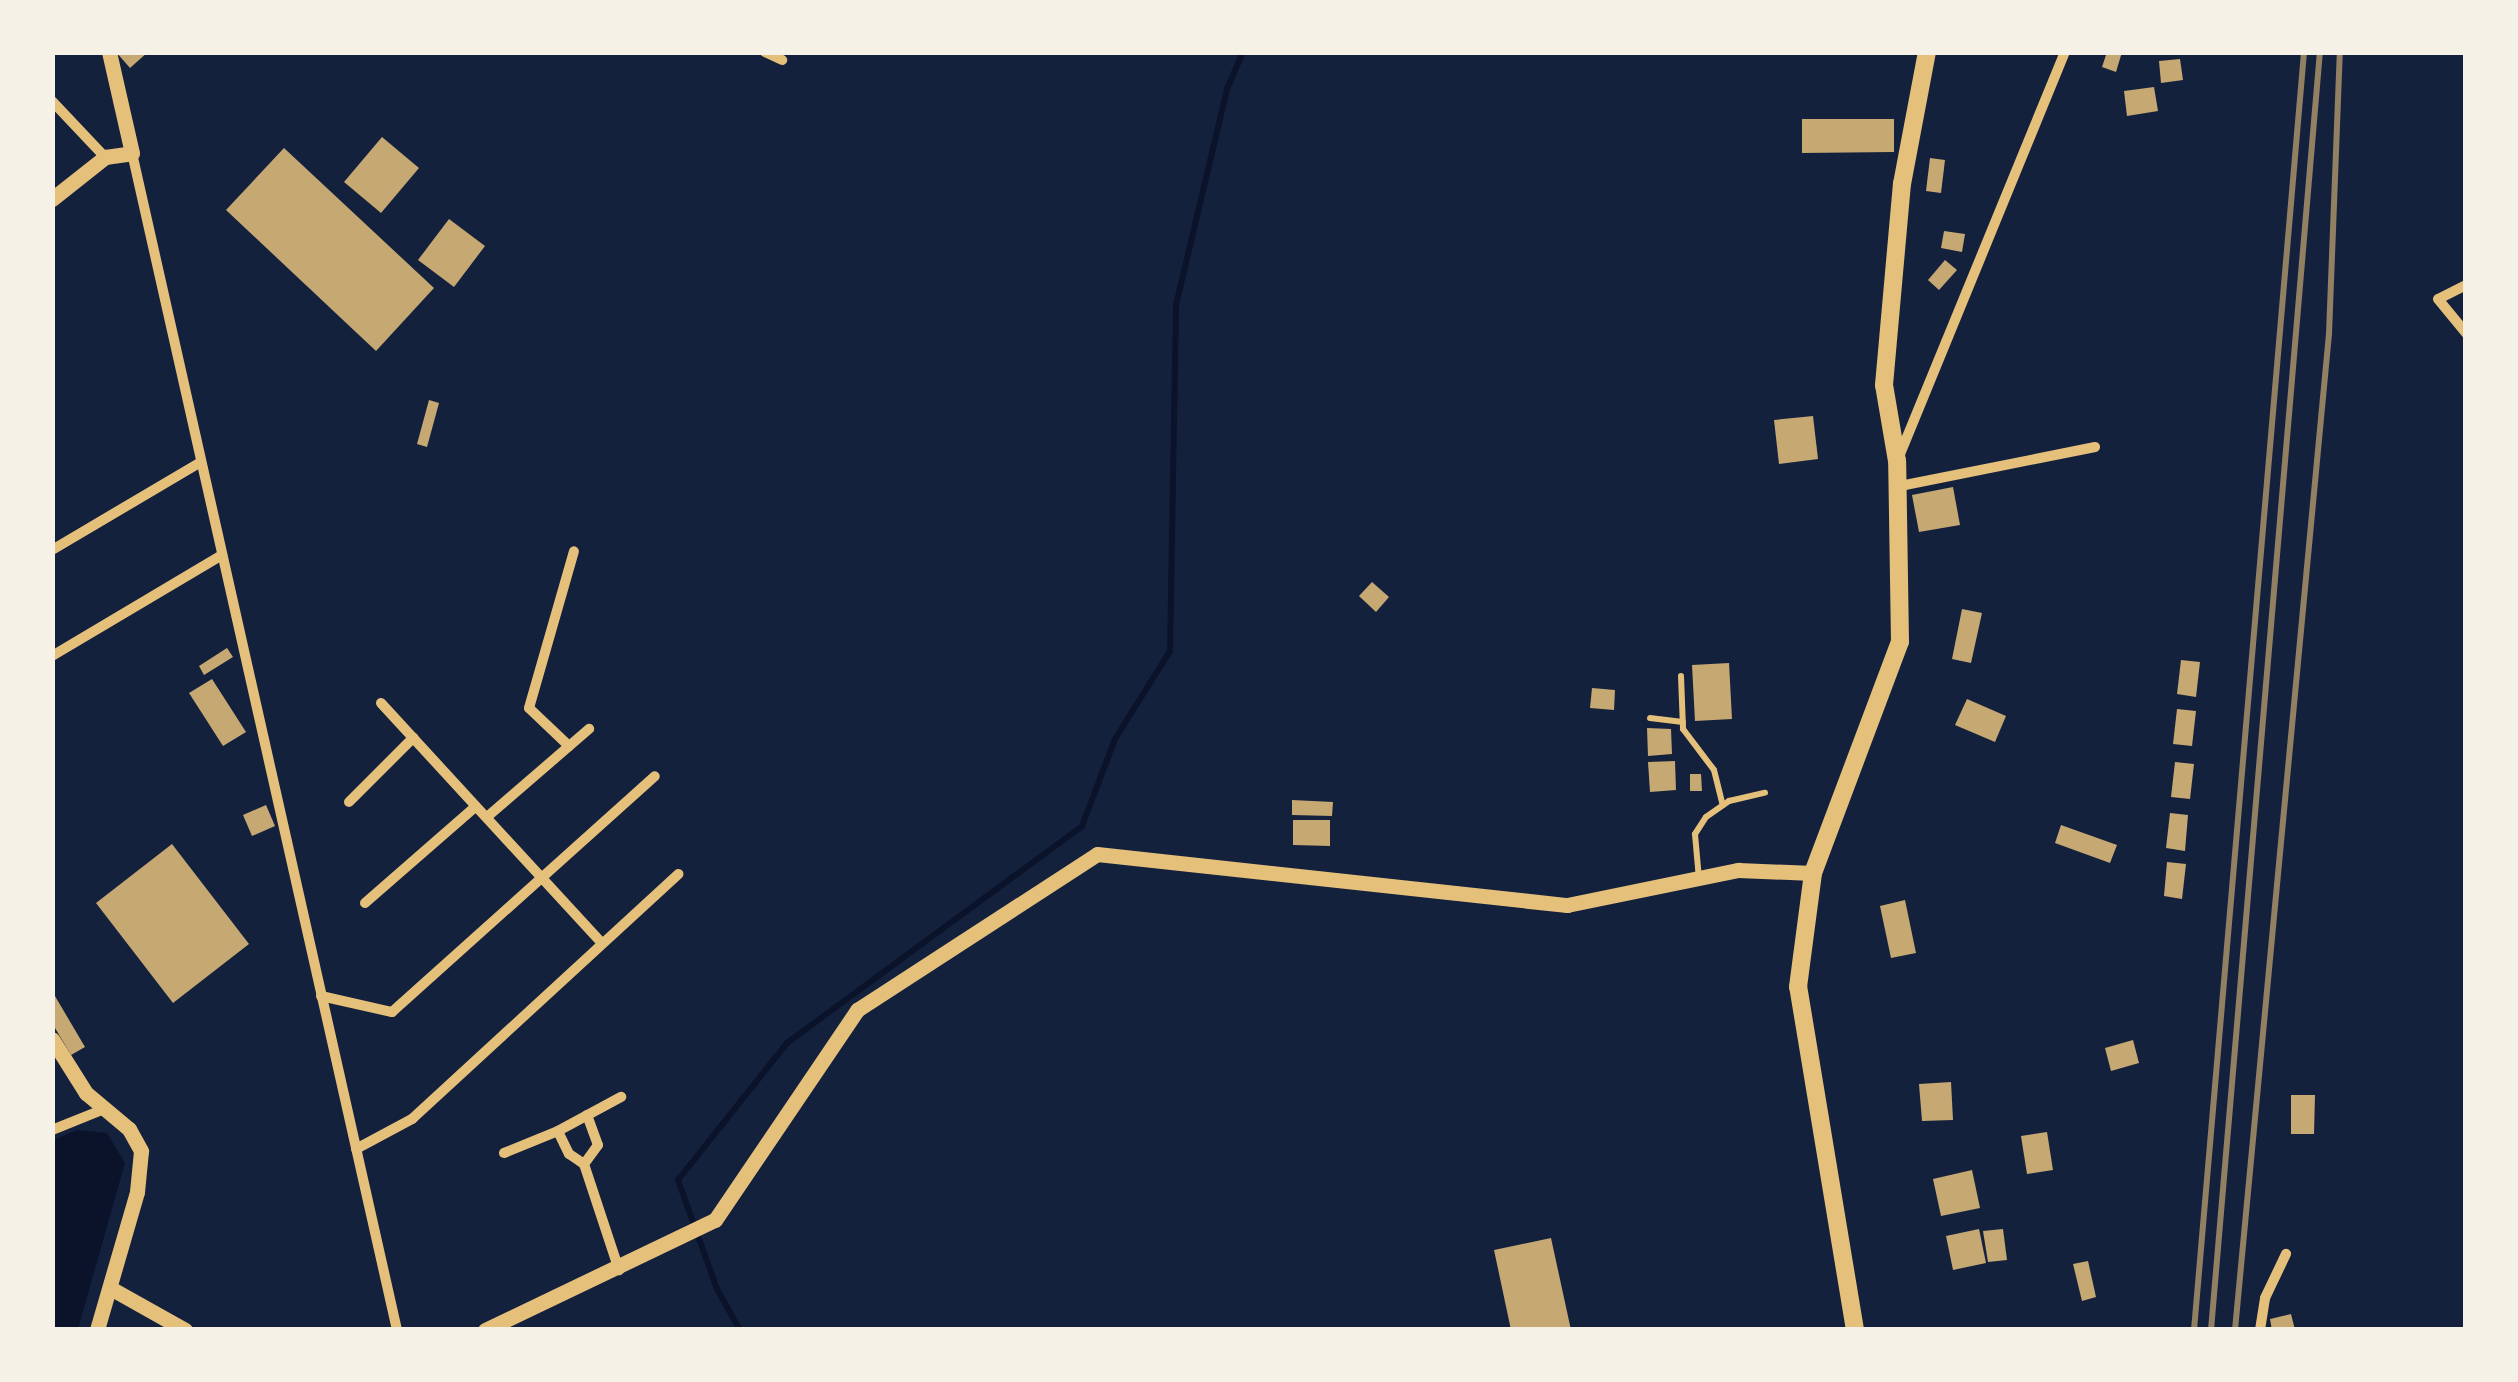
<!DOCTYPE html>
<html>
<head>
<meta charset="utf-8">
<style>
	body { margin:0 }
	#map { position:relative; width:2518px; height:1382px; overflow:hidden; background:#14213d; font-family:Cabin,sans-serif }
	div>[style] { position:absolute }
	.water>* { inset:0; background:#0b132b }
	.stream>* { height:6px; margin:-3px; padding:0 3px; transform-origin:3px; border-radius:3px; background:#0b132b }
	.building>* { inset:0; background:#c6a872 }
	.service>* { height:6px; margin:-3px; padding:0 3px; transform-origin:3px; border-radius:3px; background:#e5c07b }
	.minor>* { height:10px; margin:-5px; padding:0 5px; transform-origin:5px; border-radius:5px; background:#e5c07b }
	.tertiary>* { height:15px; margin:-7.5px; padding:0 7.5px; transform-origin:7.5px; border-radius:7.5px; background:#e5c07b }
	.primary>* { height:18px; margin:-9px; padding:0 9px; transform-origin:9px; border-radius:9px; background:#e5c07b }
	.rail>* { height:6px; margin:-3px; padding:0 3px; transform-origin:3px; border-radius:3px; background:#918062 }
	span { translate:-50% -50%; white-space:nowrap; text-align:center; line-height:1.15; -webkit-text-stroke:8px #f6f1e7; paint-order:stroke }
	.frame { position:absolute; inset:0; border:55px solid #f6f1e7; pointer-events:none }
</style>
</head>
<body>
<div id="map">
	<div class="water">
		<div style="clip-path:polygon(77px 1130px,107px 1133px,125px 1163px,78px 1329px,53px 1329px,53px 1140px)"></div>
	</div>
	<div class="stream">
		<div style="left:740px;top:1330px;width:47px;rotate:-119.3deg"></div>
		<div style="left:717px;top:1289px;width:116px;rotate:-109.7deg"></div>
		<div style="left:678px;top:1180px;width:175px;rotate:-51.5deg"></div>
		<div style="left:787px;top:1043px;width:366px;rotate:-36.3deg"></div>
		<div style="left:1082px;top:826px;width:93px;rotate:-69.2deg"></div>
		<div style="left:1115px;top:739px;width:104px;rotate:-58deg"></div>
		<div style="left:1170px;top:651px;width:346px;rotate:-89deg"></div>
		<div style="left:1176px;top:305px;width:222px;rotate:-76.7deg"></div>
		<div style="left:1227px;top:89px;width:40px;rotate:-66.6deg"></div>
	</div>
	<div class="building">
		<div style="clip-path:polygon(116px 52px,148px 52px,130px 68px)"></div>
		<div style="clip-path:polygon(2107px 52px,2122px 52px,2116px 72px,2102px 67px)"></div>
		<div style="clip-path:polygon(2180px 59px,2183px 80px,2161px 83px,2159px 61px)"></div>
		<div style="clip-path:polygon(2154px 87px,2158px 111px,2127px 116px,2124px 91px)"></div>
		<div style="clip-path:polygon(1802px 119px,1894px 119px,1894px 152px,1802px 153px)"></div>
		<div style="clip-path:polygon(382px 137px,419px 168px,381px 213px,344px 182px)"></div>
		<div style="clip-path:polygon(284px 148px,434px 288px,376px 351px,226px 210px)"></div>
		<div style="clip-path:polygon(1930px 158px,1945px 160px,1941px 193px,1926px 191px)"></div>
		<div style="clip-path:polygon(449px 219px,485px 246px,454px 287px,418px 260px)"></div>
		<div style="clip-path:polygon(1944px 231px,1965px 234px,1962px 252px,1941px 248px)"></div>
		<div style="clip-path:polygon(1945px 260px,1957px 270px,1939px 290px,1928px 280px)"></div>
		<div style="clip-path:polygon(429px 400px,439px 403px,427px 447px,417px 444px)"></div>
		<div style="clip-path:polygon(1813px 416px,1818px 459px,1779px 464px,1774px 420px)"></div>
		<div style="clip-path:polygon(1953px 487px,1960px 525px,1919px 532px,1912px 495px)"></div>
		<div style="clip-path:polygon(1372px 582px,1389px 597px,1376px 612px,1359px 596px)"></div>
		<div style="clip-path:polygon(1962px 609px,1982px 613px,1971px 663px,1952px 659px)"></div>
		<div style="clip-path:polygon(227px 648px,233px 657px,204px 675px,199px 666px)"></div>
		<div style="clip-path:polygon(2181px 660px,2200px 662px,2196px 697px,2177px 694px)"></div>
		<div style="clip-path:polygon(1729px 663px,1732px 719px,1695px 721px,1692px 665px)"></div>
		<div style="clip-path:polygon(212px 679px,246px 732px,223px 746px,189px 693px)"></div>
		<div style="clip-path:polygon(1592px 688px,1615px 690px,1614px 710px,1590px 708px)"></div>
		<div style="clip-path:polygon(1967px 699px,2006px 716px,1995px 742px,1955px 725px)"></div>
		<div style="clip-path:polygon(2177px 709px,2196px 711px,2192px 746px,2173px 744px)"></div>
		<div style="clip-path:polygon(1647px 728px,1671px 729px,1672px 754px,1648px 756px)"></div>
		<div style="clip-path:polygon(1675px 761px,1676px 790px,1650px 792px,1648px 762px)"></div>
		<div style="clip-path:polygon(2175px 762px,2194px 764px,2190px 799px,2171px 797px)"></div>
		<div style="clip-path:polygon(1690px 774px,1701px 774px,1702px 791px,1690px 791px)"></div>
		<div style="clip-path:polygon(1292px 800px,1333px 802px,1332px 816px,1292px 815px)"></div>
		<div style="clip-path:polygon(266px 805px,275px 826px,252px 836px,243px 815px)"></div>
		<div style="clip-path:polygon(2170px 813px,2188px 815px,2185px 851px,2166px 848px)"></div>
		<div style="clip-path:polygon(1293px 820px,1330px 820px,1330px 846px,1293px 845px)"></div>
		<div style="clip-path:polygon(2061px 825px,2117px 845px,2110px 863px,2055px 843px)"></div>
		<div style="clip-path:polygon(172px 844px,249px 944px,173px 1003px,96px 903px)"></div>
		<div style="clip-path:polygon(2167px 862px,2186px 864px,2182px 899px,2164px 896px)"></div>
		<div style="clip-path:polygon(1905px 900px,1916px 953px,1891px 958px,1880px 906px)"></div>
		<div style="clip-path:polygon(52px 991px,85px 1047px,71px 1055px,52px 1023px)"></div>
		<div style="clip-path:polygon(2133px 1040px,2139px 1063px,2111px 1071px,2105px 1048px)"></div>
		<div style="clip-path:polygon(1951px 1082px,1953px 1120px,1922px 1121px,1919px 1084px)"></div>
		<div style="clip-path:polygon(2291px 1095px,2315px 1095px,2314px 1134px,2291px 1134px)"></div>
		<div style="clip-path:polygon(2047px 1132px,2053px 1170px,2027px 1174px,2021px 1136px)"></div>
		<div style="clip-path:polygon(1972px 1170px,1980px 1208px,1941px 1216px,1933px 1179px)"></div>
		<div style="clip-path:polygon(1979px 1229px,1986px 1263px,1953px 1270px,1946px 1236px)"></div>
		<div style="clip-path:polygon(2003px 1229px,2007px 1260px,1988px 1262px,1983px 1231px)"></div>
		<div style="clip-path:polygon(1551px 1238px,1571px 1330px,1511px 1330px,1494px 1250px)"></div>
		<div style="clip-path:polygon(2088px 1261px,2096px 1297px,2082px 1301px,2073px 1264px)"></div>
		<div style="clip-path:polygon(2291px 1314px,2295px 1330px,2272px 1330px,2270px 1319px)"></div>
	</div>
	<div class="service">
		<div style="left:1681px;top:676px;width:53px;rotate:87.8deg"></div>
		<div style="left:1683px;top:729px;width:51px;rotate:52.9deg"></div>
		<div style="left:1714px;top:770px;width:36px;rotate:76deg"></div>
		<div style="left:1650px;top:718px;width:33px;rotate:7deg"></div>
		<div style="left:1699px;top:879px;width:45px;rotate:-95.1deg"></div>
		<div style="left:1695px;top:834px;width:20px;rotate:-57deg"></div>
		<div style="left:1706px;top:817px;width:28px;rotate:-35deg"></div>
		<div style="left:1729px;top:801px;width:37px;rotate:-13deg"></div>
	</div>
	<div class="minor">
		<div style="left:765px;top:52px;width:19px;rotate:25deg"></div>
		<div style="left:52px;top:101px;width:77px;rotate:46.6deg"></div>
		<div style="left:132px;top:153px;width:1206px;rotate:77.31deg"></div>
		<div style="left:2466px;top:285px;width:31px;rotate:153deg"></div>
		<div style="left:2438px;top:299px;width:44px;rotate:50.5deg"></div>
		<div style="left:1898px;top:459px;width:440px;rotate:-67.7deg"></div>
		<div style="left:1895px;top:487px;width:204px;rotate:-11.3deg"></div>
		<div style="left:52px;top:550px;width:173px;rotate:-30.6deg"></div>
		<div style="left:52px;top:656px;width:198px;rotate:-30.7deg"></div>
		<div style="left:381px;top:703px;width:326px;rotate:47.4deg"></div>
		<div style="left:569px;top:746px;width:55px;rotate:-136.5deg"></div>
		<div style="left:529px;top:708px;width:163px;rotate:-74deg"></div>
		<div style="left:349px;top:802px;width:91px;rotate:-45deg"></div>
		<div style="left:487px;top:817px;width:135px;rotate:-40.8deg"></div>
		<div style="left:365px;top:903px;width:147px;rotate:-41.1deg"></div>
		<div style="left:321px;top:996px;width:73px;rotate:12.7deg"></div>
		<div style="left:392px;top:1012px;width:353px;rotate:-41.9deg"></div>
		<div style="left:587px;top:1115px;width:32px;rotate:70deg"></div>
		<div style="left:598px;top:1145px;width:24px;rotate:126deg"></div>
		<div style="left:584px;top:1164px;width:112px;rotate:71.7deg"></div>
		<div style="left:52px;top:1130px;width:56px;rotate:-22deg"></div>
		<div style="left:356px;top:1149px;width:64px;rotate:-28.2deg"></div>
		<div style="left:412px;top:1119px;width:362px;rotate:-42.6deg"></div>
		<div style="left:504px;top:1153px;width:58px;rotate:-22.2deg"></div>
		<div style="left:584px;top:1164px;width:18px;rotate:-146deg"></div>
		<div style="left:569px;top:1154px;width:25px;rotate:-116deg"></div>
		<div style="left:558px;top:1131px;width:72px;rotate:-28.4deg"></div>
		<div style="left:2260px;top:1330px;width:32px;rotate:-81deg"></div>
		<div style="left:2265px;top:1298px;width:49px;rotate:-64.5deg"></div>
	</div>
	<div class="tertiary">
		<div style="left:52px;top:199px;width:68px;rotate:-38.4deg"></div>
		<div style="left:105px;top:157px;width:27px;rotate:-8deg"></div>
		<div style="left:132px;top:153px;width:104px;rotate:-102.8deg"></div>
		<div style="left:52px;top:1039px;width:64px;rotate:57.8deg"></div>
		<div style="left:86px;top:1093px;width:56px;rotate:39.9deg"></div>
		<div style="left:129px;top:1129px;width:25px;rotate:61deg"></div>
		<div style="left:141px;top:1151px;width:41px;rotate:95.6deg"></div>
		<div style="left:137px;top:1192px;width:144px;rotate:106.2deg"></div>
		<div style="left:112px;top:1289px;width:84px;rotate:29.3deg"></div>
		<div style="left:485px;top:1330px;width:255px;rotate:-25.6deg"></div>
		<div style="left:715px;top:1220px;width:254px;rotate:-55.9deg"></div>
		<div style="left:857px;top:1010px;width:286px;rotate:-33deg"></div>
		<div style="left:1097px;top:854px;width:473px;rotate:6.2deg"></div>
		<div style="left:1567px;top:905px;width:175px;rotate:-11.6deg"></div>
		<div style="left:1738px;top:870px;width:75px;rotate:2.3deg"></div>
	</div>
	<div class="primary">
		<div style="left:1855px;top:1330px;width:348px;rotate:-99.4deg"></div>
		<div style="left:1798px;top:987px;width:115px;rotate:-82.5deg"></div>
		<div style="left:1813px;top:873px;width:247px;rotate:-69.4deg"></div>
		<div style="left:1900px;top:642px;width:181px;rotate:-90.9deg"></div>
		<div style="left:1897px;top:461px;width:77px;rotate:-99.7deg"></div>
		<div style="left:1884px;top:385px;width:202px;rotate:-84.9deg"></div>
		<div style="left:1902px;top:184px;width:134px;rotate:-79.3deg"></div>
	</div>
	<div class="rail">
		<div style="left:2194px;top:1330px;width:1283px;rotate:-85.08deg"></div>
		<div style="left:2211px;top:1330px;width:1283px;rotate:-85.13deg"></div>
		<div style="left:2235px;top:1330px;width:1000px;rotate:-84.61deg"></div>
		<div style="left:2329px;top:334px;width:282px;rotate:-87.8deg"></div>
	</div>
	<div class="frame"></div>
</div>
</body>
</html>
